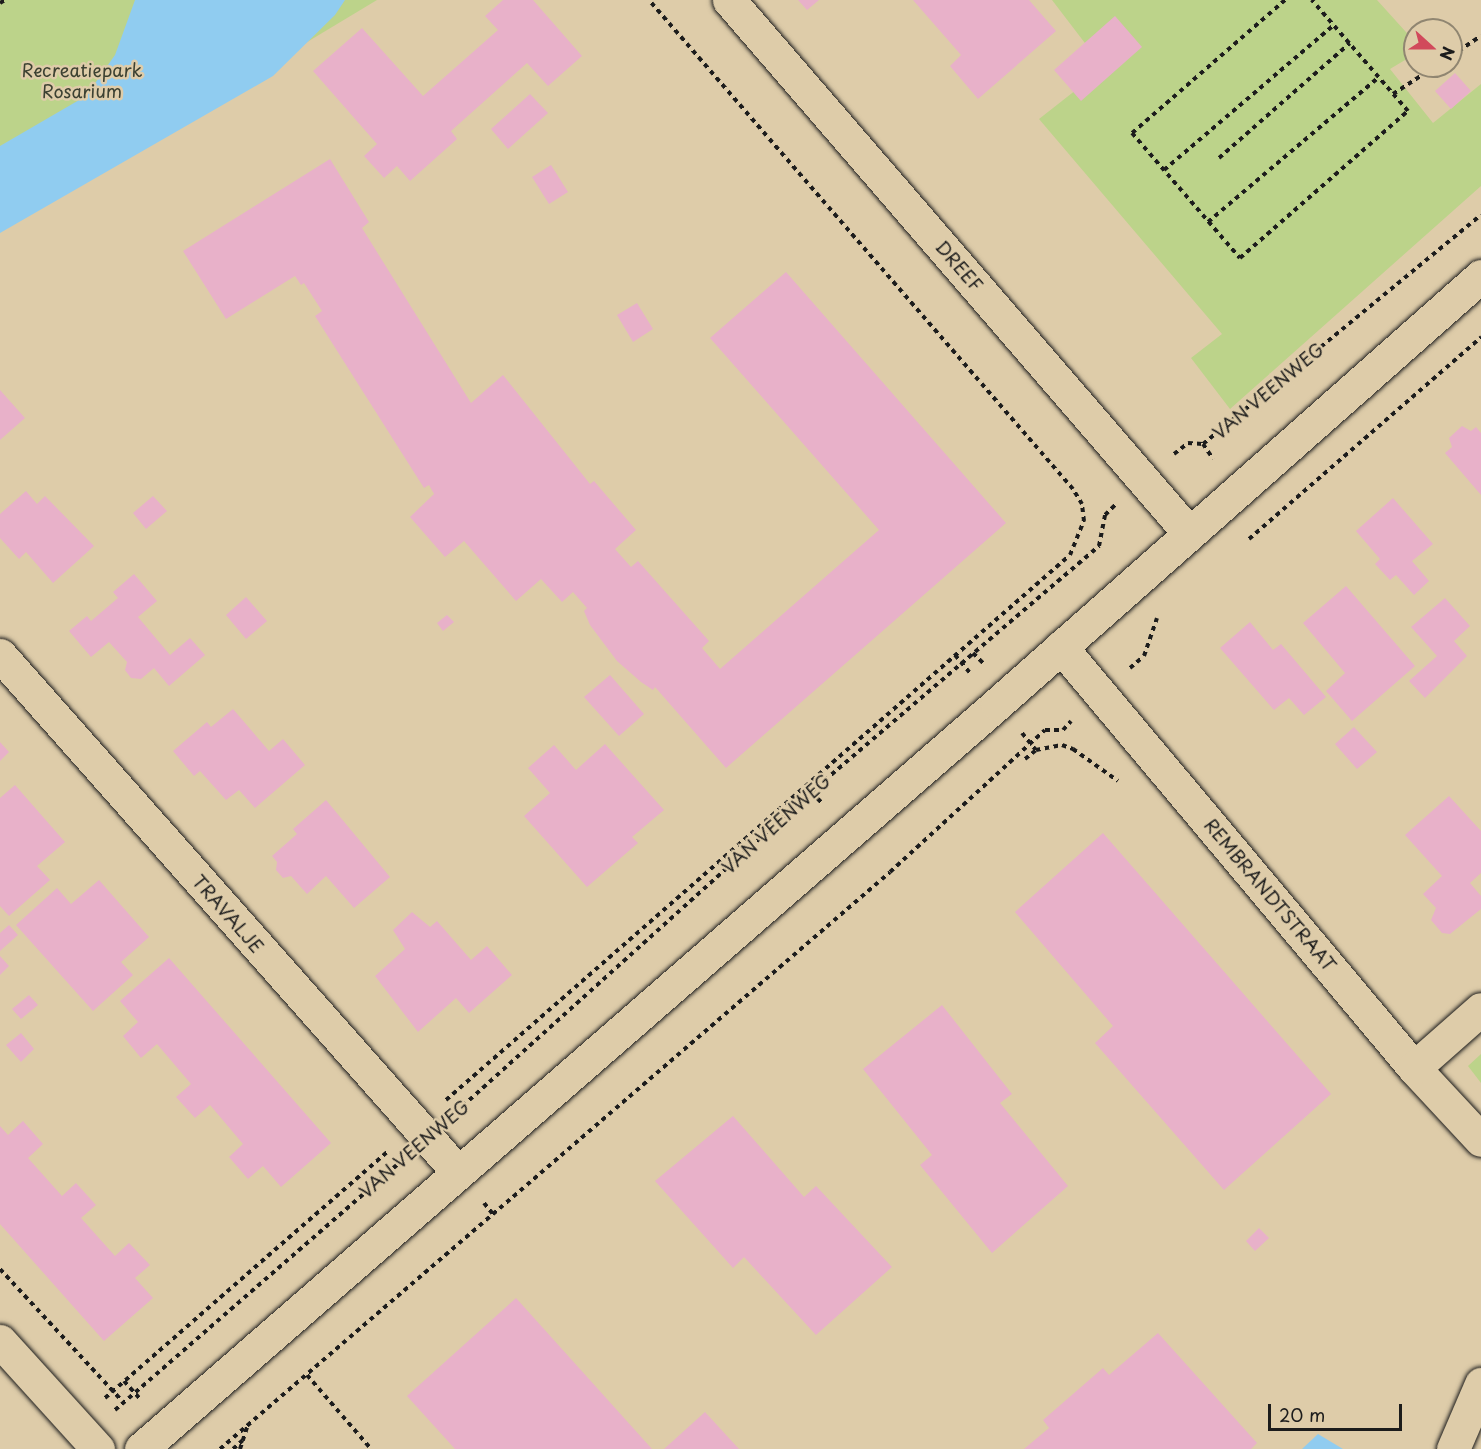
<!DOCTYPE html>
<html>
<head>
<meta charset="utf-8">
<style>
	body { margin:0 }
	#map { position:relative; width:1481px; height:1449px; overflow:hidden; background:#decca9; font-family:"Playpen Sans",sans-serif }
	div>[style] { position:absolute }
	.green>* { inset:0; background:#bcd38a }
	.water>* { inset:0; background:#90ccf0 }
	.building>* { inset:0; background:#e8b1c9 }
	.path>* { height:4px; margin-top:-2px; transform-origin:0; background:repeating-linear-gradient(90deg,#1c1c1c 0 4.5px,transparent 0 9px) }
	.roads { filter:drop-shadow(0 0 2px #1c1c1c) drop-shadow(0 0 2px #1c1c1c) }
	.street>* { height:33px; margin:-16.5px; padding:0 16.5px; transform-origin:16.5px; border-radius:16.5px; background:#decca9 }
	span { translate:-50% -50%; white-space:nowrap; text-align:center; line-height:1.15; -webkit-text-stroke:5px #decca9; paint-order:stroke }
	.park-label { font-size:18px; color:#3c4132 }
	.street-label { font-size:18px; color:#1c1c1c }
	.north { position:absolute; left:1403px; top:18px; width:60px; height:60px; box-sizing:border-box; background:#decca9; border:2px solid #908671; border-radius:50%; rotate:111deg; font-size:16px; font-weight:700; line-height:24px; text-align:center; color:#1c1c1c }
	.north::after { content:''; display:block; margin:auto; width:21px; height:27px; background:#d1495b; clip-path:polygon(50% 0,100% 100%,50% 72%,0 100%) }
	.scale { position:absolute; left:1268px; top:1404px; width:134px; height:27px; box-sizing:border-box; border:3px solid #1c1c1c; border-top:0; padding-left:8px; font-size:18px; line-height:21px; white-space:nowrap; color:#1c1c1c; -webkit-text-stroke:4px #decca9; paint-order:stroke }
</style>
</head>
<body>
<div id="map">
	<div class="green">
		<div style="clip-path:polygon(0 0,377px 0,0 227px)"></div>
		<div style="clip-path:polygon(1052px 0,1377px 0,1415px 42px,1415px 54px,1390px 69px,1433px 123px,1481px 84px,1481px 186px,1230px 409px,1191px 358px,1222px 334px,1039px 119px,1104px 68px)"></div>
		<div style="clip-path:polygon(1481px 1054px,1481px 1083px,1468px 1066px)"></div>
	</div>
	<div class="water">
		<div style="clip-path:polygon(135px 0,345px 0,335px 15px,273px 76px,0 233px,0 146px,86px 96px,115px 55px)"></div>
		<div style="clip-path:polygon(1318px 1434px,1343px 1449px,1302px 1449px)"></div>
	</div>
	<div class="building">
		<div style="clip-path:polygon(503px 0,533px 0,582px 56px,548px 86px,527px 63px,451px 131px,457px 139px,410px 181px,397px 166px,384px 178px,364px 156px,377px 144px,313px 71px,362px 28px,423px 96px,498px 30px,485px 16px)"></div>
		<div style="clip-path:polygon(798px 0,819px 0,807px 10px)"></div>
		<div style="clip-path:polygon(913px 0,1029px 0,1056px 31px,978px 99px,950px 66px,961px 55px)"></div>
		<div style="clip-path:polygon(1115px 16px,1142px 47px,1081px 101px,1054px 70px)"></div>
		<div style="clip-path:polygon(1455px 73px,1471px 91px,1451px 109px,1435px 91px)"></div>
		<div style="clip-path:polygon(530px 94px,548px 113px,508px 149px,491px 129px)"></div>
		<div style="clip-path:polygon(330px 159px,369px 222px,362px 228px,471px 403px,503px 375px,590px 484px,594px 481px,636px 530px,615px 549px,631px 567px,638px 561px,709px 641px,702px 648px,720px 669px,879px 530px,710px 338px,786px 272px,1006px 523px,726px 768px,655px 687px,653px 690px,641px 682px,617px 661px,590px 625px,584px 611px,587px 608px,573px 592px,562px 602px,541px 579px,516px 601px,464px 541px,445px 557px,410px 517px,434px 494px,429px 485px,424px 488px,315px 316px,322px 311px,304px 283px,301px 285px,295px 276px,226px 319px,183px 251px)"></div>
		<div style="clip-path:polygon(551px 165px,568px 192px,549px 204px,532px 177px)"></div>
		<div style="clip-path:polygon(637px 303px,653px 329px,633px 342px,617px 315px)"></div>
		<div style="clip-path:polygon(0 390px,25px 418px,0 440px)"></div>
		<div style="clip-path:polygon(1462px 426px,1471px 431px,1476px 427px,1481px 433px,1481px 495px,1445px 453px,1452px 447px,1449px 438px)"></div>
		<div style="clip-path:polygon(26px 491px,37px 504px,45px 496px,94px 546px,53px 583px,26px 552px,19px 559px,0 538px,0 514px)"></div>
		<div style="clip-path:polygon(153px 496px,167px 511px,146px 529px,133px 513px)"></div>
		<div style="clip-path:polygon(1393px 498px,1433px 544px,1412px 561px,1429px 581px,1414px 595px,1396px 575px,1390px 580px,1375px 564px,1380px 559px,1356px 531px)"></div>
		<div style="clip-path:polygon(134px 574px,157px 601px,138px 617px,170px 655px,190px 638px,205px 655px,169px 686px,154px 668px,141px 679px,131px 678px,125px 670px,127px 662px,109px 642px,91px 657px,69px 631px,87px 616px,91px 621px,118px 598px,113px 592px)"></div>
		<div style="clip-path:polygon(1346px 586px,1415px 666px,1352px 721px,1326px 691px,1345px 673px,1303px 623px)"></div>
		<div style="clip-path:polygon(246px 597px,267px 621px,246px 639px,226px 615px)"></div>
		<div style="clip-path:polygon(1445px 598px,1470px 626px,1454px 641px,1467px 656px,1425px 698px,1409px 681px,1437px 656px,1411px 627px)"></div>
		<div style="clip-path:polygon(447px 615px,454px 622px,443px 631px,437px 623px)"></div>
		<div style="clip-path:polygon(1250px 622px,1273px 650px,1281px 644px,1326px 697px,1304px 715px,1289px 698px,1274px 710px,1220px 648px)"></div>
		<div style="clip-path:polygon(610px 675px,644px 714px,619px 736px,584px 697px)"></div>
		<div style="clip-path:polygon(233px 709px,269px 751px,283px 739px,305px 765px,255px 808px,239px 790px,226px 800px,200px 771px,194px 776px,173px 751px,207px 722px,211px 727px)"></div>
		<div style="clip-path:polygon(1354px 727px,1377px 752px,1357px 769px,1335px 744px)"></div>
		<div style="clip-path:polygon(0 742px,9px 752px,0 761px)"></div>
		<div style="clip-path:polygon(605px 744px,664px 810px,632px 837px,638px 843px,587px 887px,524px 816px,550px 793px,528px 768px,554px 745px,576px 770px)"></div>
		<div style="clip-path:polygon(15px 785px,65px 842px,37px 866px,50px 880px,9px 916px,0 906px,0 798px)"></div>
		<div style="clip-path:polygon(1449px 796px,1481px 831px,1481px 873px,1470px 883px,1481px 896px,1481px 909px,1450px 934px,1442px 933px,1431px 920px,1436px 908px,1423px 894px,1442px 876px,1405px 835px)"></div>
		<div style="clip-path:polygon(326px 800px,390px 877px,354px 908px,326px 876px,307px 894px,291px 876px,283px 878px,276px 870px,277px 862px,272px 856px,297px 834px,293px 829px)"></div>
		<div style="clip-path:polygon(1103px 833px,1331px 1094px,1224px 1190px,1095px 1043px,1113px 1026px,1015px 912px)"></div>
		<div style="clip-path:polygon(99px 880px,149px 937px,121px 962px,133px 975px,93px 1011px,16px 925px,57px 888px,71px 904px)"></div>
		<div style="clip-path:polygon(412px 912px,430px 927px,437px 921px,471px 960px,487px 946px,512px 975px,469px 1013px,456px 998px,418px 1032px,375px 976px,405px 949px,393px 930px)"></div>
		<div style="clip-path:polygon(9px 925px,18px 935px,0 951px,0 933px)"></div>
		<div style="clip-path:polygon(0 956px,9px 966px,0 975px)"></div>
		<div style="clip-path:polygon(169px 958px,331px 1143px,281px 1187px,263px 1166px,248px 1179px,229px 1157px,243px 1144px,210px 1105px,195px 1118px,176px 1097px,191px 1084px,157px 1044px,141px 1058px,123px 1036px,138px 1022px,120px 1001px)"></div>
		<div style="clip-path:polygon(29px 995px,38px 1005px,21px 1019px,12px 1009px)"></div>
		<div style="clip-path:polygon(942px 1005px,1012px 1094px,1000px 1103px,1068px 1186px,992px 1253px,920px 1165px,932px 1155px,863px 1069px)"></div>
		<div style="clip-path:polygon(21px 1033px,34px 1049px,21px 1062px,6px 1045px)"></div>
		<div style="clip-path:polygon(733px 1116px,804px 1197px,816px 1186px,892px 1267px,816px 1335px,744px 1257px,733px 1268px,655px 1181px)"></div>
		<div style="clip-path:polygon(23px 1121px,43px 1144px,28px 1158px,62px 1196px,76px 1183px,96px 1205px,81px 1218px,115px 1256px,129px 1243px,150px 1265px,135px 1278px,153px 1298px,104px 1341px,0 1224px,0 1126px,8px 1135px)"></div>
		<div style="clip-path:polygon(1259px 1228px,1269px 1238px,1255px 1251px,1246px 1241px)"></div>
		<div style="clip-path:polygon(516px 1298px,652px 1449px,455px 1449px,407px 1396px)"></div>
		<div style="clip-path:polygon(1158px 1333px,1257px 1443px,1251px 1449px,1024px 1449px,1049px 1428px,1043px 1420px,1103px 1368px,1109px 1375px)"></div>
		<div style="clip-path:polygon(705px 1412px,739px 1449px,664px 1449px)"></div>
	</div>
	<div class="path">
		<div style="left:1285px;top:0;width:203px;rotate:139deg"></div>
		<div style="left:1132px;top:133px;width:165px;rotate:49.2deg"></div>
		<div style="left:1240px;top:258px;width:223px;rotate:-41.2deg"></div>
		<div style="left:1408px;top:111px;width:147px;rotate:-130.9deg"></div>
		<div style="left:0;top:3px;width:6px;rotate:-31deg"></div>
		<div style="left:1451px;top:56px;width:36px;rotate:-34deg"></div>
		<div style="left:1393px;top:94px;width:51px;rotate:-33.1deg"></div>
		<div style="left:1219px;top:158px;width:174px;rotate:-41.3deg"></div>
		<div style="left:1164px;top:170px;width:223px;rotate:-40.5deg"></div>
		<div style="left:1208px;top:222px;width:224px;rotate:-40.3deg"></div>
		<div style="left:1203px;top:444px;width:18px;rotate:56deg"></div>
		<div style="left:1174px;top:454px;width:18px;rotate:-38deg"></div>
		<div style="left:1188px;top:443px;width:15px;rotate:4deg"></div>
		<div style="left:1203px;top:444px;width:360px;rotate:-39.5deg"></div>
		<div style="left:1249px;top:539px;width:308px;rotate:-41deg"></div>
		<div style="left:973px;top:653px;width:14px;rotate:45deg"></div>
		<div style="left:955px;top:655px;width:26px;rotate:50deg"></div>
		<div style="left:1130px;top:668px;width:18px;rotate:-41deg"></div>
		<div style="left:1144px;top:656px;width:40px;rotate:-71.1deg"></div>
		<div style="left:1022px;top:733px;width:22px;rotate:51deg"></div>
		<div style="left:1025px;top:759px;width:14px;rotate:-39deg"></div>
		<div style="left:1036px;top:750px;width:26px;rotate:-11deg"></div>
		<div style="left:1062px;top:745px;width:12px;rotate:20deg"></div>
		<div style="left:1073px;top:749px;width:55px;rotate:35.4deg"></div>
		<div style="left:811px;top:792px;width:17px;rotate:45deg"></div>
		<div style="left:446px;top:1100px;width:828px;rotate:-41.13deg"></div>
		<div style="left:1070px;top:555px;width:37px;rotate:-68deg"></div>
		<div style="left:1084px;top:521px;width:17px;rotate:-97deg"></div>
		<div style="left:1082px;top:504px;width:17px;rotate:-121deg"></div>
		<div style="left:1073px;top:489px;width:647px;rotate:-130.93deg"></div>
		<div style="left:456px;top:1112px;width:478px;rotate:-42deg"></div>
		<div style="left:811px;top:792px;width:379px;rotate:-40.5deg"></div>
		<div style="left:1099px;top:546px;width:32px;rotate:-79deg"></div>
		<div style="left:1105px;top:515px;width:14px;rotate:-45deg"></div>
		<div style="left:484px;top:1203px;width:14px;rotate:51deg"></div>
		<div style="left:0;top:1269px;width:181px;rotate:47.2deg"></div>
		<div style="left:307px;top:1375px;width:98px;rotate:49.1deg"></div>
		<div style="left:124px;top:1381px;width:24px;rotate:48deg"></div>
		<div style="left:105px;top:1398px;width:374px;rotate:-41.1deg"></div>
		<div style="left:115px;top:1410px;width:374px;rotate:-41deg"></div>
		<div style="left:220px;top:1449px;width:884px;rotate:-40.73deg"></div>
		<div style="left:890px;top:872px;width:210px;rotate:-42.5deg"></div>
		<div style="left:1045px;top:730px;width:18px"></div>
		<div style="left:1063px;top:730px;width:12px;rotate:-48deg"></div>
		<div style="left:233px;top:1449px;width:13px;rotate:-42deg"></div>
		<div style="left:240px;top:1449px;width:25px;rotate:-72deg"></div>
	</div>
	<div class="roads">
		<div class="street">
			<div style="left:729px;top:0;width:704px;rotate:49.2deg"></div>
			<div style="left:1061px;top:647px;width:549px;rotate:50.02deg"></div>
			<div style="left:1414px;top:1068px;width:98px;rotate:47.1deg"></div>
			<div style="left:0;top:655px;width:689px;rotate:48.47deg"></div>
			<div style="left:1414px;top:1068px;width:89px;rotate:-41.4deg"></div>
			<div style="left:0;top:1341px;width:146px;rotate:47.8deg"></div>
			<div style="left:141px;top:1449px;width:1135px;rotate:-41.03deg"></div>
			<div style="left:997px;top:704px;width:646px;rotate:-41.49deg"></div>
			<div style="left:1453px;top:1449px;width:71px;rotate:-66.7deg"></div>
		</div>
	</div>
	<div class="park-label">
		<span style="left:82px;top:81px">Recreatiepark<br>Rosarium</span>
	</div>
	<div class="street-label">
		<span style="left:959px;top:266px;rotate:49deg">DREEF</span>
		<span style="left:1268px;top:391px;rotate:-40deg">VAN VEENWEG</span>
		<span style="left:776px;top:824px;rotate:-42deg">VAN VEENWEG</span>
		<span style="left:1270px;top:895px;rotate:50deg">REMBRANDTSTRAAT</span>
		<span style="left:228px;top:914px;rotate:49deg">TRAVALJE</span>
		<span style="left:414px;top:1149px;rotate:-41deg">VAN VEENWEG</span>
	</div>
	<div class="north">N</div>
	<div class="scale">20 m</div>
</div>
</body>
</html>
